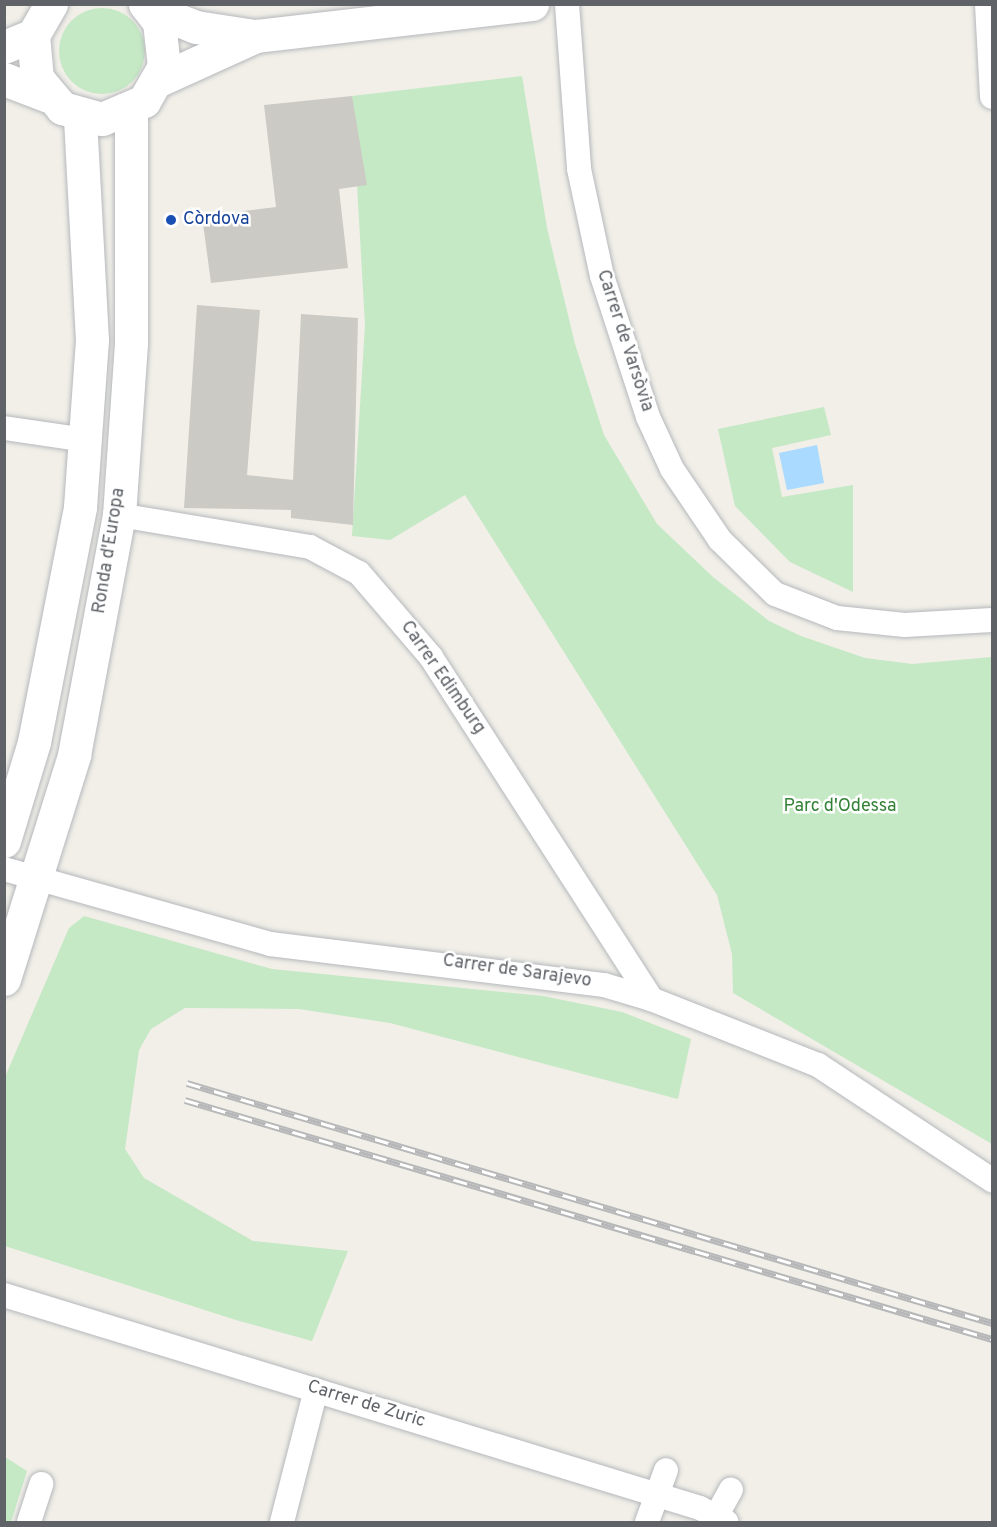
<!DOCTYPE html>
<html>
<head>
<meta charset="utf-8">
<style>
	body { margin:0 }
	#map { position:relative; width:997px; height:1527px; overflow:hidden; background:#f1efe8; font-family:Overpass,sans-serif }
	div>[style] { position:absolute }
	.green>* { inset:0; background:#c5e8c5 }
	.round { border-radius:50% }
	.water>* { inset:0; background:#aadaff }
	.building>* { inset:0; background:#cccac5 }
	.roads { filter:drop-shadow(0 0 2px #b5b8bc) drop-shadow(0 0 2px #b5b8bc) }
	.street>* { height:24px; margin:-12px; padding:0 12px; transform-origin:12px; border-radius:12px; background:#fff }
	.secondary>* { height:33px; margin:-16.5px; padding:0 16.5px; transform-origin:16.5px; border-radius:16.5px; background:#fff }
	.rail>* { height:7px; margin-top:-3.5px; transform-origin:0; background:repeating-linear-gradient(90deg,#fff 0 14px,#b6b7b8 0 28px); box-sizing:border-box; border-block:2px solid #b6b7b8 }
	.dots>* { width:16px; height:16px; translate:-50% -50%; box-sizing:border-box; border:3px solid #fff; border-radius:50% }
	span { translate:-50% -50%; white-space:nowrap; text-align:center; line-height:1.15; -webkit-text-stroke:5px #fff; paint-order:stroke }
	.transit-label { font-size:18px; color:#164399 }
	.left { translate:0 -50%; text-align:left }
	.street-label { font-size:18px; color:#5f6368 }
	.park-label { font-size:18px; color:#348238 }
	.frame { position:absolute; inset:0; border:6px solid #5f6368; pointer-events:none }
</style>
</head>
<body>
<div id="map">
	<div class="green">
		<div class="round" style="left:59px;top:8px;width:86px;height:86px"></div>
		<div style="clip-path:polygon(522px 76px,547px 228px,575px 344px,604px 435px,657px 524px,713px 577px,769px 621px,801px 636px,865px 658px,912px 664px,992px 657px,992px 1144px,733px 993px,732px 954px,717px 895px,465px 495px,390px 540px,352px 536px,365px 325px,352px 96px)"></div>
		<div style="clip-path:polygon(824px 407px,831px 435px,772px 448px,782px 497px,853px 485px,853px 592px,790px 562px,735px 506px,718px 429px)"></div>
		<div style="clip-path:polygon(84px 916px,272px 969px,543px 996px,622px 1012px,691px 1039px,678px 1099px,390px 1023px,299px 1009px,185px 1008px,151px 1029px,139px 1050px,125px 1149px,144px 1178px,253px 1241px,348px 1251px,312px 1341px,236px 1320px,5px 1246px,5px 1077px,69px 928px)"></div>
		<div style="clip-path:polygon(5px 1457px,27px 1471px,11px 1522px,5px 1522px)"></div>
	</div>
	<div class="water">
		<div style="clip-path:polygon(817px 445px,824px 483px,787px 490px,779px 453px)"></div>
	</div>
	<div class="building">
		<div style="clip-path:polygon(352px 96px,367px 185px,339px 189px,348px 268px,211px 283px,202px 216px,276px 207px,264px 105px)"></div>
		<div style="clip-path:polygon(197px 305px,260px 310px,247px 475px,293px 480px,301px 314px,358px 318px,353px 525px,291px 518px,291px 510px,184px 508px)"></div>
	</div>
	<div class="roads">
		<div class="street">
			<div style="left:567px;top:4px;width:165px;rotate:85.8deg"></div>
			<div style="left:579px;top:169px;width:109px;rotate:77.9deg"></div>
			<div style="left:602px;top:276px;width:148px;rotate:71.9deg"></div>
			<div style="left:648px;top:417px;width:57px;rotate:65.2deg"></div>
			<div style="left:672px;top:469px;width:86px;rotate:55.9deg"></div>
			<div style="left:720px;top:540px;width:77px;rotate:44.5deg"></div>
			<div style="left:775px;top:594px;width:66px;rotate:21.2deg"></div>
			<div style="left:837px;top:618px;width:68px;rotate:5.9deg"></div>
			<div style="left:905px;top:625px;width:87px;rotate:-3.3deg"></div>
			<div style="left:987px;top:4px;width:93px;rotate:86.9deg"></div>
			<div style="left:4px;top:428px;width:82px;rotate:8.4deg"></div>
			<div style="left:119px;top:515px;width:194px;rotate:9.5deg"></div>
			<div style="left:310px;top:547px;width:55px;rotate:28deg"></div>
			<div style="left:359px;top:573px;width:111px;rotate:49.4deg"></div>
			<div style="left:431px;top:657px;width:407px;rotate:57.2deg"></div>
			<div style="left:4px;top:869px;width:276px;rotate:15.7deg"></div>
			<div style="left:270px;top:944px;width:337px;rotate:7deg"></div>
			<div style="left:604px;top:985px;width:49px;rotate:16.6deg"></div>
			<div style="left:651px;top:999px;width:180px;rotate:21.6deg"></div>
			<div style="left:818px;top:1065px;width:209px;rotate:33.5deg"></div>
			<div style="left:4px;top:1295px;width:728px;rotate:17.02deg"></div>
			<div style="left:700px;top:1508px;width:30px;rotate:28deg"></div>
			<div style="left:29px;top:1522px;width:40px;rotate:-72deg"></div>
			<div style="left:282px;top:1522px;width:136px;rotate:-75.6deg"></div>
			<div style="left:647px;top:1522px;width:55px;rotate:-69.9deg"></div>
			<div style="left:713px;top:1522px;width:37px;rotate:-61deg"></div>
		</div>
		<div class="secondary">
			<div style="left:51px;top:4px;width:36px;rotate:120deg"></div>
			<div style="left:33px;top:35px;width:43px;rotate:84.7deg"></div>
			<div style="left:37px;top:78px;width:39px;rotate:50deg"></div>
			<div style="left:62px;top:108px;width:41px;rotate:15.4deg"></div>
			<div style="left:102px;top:119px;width:46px;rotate:-23.2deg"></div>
			<div style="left:144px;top:101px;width:39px;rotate:-60deg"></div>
			<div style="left:164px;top:67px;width:45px;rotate:-96.3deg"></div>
			<div style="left:159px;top:22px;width:23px;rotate:-128deg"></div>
			<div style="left:150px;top:9px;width:49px;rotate:21.4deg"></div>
			<div style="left:196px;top:27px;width:59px;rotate:8.8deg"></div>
			<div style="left:4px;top:47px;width:31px;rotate:-22deg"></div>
			<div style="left:4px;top:79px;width:47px;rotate:21.1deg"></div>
			<div style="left:159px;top:80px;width:107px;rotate:-24.4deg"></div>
			<div style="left:256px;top:36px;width:278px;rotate:-6.6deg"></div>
			<div style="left:4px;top:841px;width:103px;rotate:-73.1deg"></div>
			<div style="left:34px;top:742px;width:239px;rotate:-78.9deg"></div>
			<div style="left:80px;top:507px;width:167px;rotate:-85.9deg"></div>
			<div style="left:92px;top:340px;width:225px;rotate:-93.1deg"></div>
			<div style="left:4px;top:979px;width:235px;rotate:-72.6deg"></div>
			<div style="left:74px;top:755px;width:244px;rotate:-79.4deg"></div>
			<div style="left:119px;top:515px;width:172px;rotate:-86deg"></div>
			<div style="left:131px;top:343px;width:233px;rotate:-90deg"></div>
		</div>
	</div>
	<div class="rail">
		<div style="left:187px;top:1083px;width:840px;rotate:16.6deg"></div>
		<div style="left:185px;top:1100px;width:842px;rotate:16.5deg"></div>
	</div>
	<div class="dots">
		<div style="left:171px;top:220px;background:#1a4fb4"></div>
	</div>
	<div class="transit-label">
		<span class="left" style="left:183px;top:220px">Còrdova</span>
	</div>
	<div class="street-label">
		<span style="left:624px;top:341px;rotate:72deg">Carrer de Varsòvia</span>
		<span style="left:110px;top:551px;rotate:-81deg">Ronda d'Europa</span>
		<span style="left:442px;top:678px;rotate:55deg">Carrer Edimburg</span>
		<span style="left:517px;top:972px;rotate:8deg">Carrer de Sarajevo</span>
		<span style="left:366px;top:1405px;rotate:17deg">Carrer de Zuric</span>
	</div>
	<div class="park-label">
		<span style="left:840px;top:807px">Parc d'Odessa</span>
	</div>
	<div class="frame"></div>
</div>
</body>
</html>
